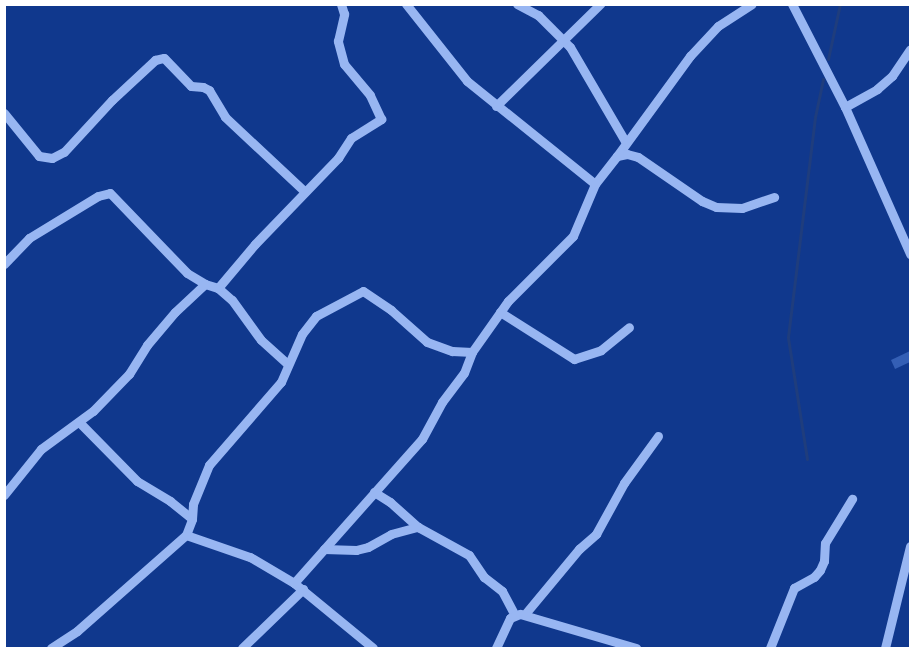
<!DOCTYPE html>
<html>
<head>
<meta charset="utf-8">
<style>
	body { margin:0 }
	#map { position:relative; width:915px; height:653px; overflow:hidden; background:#10388d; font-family:Barlow,sans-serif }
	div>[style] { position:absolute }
	.stream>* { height:3px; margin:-1.5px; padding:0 1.5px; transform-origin:1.5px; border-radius:1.5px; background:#1f3d7d }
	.building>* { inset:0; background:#345fb5 }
	.minor>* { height:9px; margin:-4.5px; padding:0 4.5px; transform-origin:4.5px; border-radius:4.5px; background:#98b6f2 }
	span { translate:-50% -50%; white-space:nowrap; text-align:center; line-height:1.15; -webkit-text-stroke:4.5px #10388d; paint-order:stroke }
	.frame { position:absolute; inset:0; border:6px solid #fff; pointer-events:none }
</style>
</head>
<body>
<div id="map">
	<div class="stream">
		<div style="left:828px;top:59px;width:56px;rotate:-77.7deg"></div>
		<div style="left:807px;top:459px;width:123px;rotate:-98.9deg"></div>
		<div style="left:788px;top:337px;width:222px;rotate:-83deg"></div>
		<div style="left:815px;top:117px;width:39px;rotate:-78deg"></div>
	</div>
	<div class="building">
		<div style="clip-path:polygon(910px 351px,910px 362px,895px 369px,891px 360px)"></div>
	</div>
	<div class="minor">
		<div style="left:406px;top:4px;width:98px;rotate:51.6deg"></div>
		<div style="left:467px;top:81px;width:164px;rotate:38.8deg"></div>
		<div style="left:517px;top:4px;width:24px;rotate:28deg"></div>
		<div style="left:538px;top:15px;width:45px;rotate:45deg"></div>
		<div style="left:570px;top:47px;width:111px;rotate:59.7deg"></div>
		<div style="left:792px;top:4px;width:116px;rotate:62.8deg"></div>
		<div style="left:845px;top:107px;width:161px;rotate:66.1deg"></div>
		<div style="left:496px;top:106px;width:146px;rotate:-44.4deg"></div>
		<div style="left:845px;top:107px;width:37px;rotate:-29deg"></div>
		<div style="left:877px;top:89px;width:20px;rotate:-41deg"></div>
		<div style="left:892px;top:76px;width:32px;rotate:-56deg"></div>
		<div style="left:4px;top:113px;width:55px;rotate:50.9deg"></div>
		<div style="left:39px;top:156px;width:13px;rotate:9deg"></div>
		<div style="left:52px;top:158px;width:13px;rotate:-27deg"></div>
		<div style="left:64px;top:152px;width:71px;rotate:-47.3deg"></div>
		<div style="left:112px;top:100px;width:59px;rotate:-42.9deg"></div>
		<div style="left:155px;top:60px;width:9px;rotate:-13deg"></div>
		<div style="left:164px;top:58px;width:39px;rotate:46deg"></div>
		<div style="left:191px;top:86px;width:12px;rotate:5deg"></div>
		<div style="left:203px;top:87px;width:7px;rotate:27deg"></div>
		<div style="left:209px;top:90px;width:31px;rotate:59deg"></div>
		<div style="left:225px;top:117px;width:108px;rotate:43.1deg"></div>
		<div style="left:617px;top:156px;width:124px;rotate:-53.9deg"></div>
		<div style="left:690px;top:56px;width:41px;rotate:-47deg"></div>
		<div style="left:718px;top:26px;width:40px;rotate:-32.9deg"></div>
		<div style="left:4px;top:264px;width:36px;rotate:-46deg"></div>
		<div style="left:29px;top:238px;width:81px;rotate:-31.3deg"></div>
		<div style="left:98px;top:196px;width:12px;rotate:-14deg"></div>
		<div style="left:110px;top:193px;width:111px;rotate:46.1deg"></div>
		<div style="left:187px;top:273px;width:21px;rotate:31deg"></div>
		<div style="left:205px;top:284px;width:14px;rotate:17deg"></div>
		<div style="left:218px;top:288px;width:18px;rotate:41deg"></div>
		<div style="left:232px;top:300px;width:49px;rotate:54.1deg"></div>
		<div style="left:261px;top:340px;width:36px;rotate:42deg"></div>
		<div style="left:218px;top:288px;width:57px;rotate:-49.9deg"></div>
		<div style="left:255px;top:244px;width:120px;rotate:-46deg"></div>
		<div style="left:338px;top:158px;width:24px;rotate:-57deg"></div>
		<div style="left:351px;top:138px;width:36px;rotate:-32deg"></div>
		<div style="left:381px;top:119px;width:26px;rotate:-115deg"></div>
		<div style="left:370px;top:95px;width:40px;rotate:-130deg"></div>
		<div style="left:344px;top:64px;width:24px;rotate:-105deg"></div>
		<div style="left:338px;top:41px;width:28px;rotate:-77deg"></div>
		<div style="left:344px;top:14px;width:10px;rotate:-107deg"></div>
		<div style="left:500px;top:312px;width:88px;rotate:32.4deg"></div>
		<div style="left:574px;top:359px;width:28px;rotate:-18deg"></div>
		<div style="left:601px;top:350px;width:36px;rotate:-39deg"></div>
		<div style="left:79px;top:422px;width:83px;rotate:45.5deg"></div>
		<div style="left:137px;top:481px;width:39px;rotate:31deg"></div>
		<div style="left:170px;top:501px;width:28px;rotate:39deg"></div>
		<div style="left:374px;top:492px;width:19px;rotate:32deg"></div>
		<div style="left:390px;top:502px;width:38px;rotate:42deg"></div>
		<div style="left:418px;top:527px;width:58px;rotate:28.8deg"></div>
		<div style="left:469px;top:555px;width:27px;rotate:56deg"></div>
		<div style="left:484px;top:577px;width:23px;rotate:38deg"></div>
		<div style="left:502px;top:591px;width:27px;rotate:62deg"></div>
		<div style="left:4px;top:495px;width:59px;rotate:-51.2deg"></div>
		<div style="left:41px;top:449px;width:64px;rotate:-36.2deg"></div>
		<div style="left:93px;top:411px;width:52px;rotate:-45.8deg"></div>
		<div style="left:129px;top:374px;width:34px;rotate:-58deg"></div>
		<div style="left:147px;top:345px;width:43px;rotate:-49.7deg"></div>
		<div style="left:175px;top:312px;width:41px;rotate:-43deg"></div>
		<div style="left:186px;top:535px;width:68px;rotate:19deg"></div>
		<div style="left:250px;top:557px;width:51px;rotate:30.6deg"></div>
		<div style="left:294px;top:583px;width:102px;rotate:39.4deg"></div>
		<div style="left:324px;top:549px;width:32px;rotate:2deg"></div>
		<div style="left:356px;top:550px;width:12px;rotate:-14deg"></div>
		<div style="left:368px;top:547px;width:26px;rotate:-29deg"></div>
		<div style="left:391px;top:534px;width:28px;rotate:-15deg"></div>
		<div style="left:294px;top:583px;width:193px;rotate:-48.4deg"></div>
		<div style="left:422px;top:439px;width:42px;rotate:-61.6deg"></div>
		<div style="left:442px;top:402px;width:36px;rotate:-53deg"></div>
		<div style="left:464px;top:373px;width:22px;rotate:-69deg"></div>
		<div style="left:525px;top:614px;width:85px;rotate:-50.3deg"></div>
		<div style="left:579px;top:549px;width:23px;rotate:-41deg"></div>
		<div style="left:596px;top:534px;width:58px;rotate:-61.2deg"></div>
		<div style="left:624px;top:483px;width:58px;rotate:-54.1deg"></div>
		<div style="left:51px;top:648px;width:31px;rotate:-33deg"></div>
		<div style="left:77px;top:631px;width:145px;rotate:-41.4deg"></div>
		<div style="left:186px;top:535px;width:17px;rotate:-69deg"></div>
		<div style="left:192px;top:519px;width:15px;rotate:-86deg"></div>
		<div style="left:193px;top:504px;width:42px;rotate:-67.7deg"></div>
		<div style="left:209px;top:465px;width:110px;rotate:-49.1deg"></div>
		<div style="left:281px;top:382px;width:52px;rotate:-66.4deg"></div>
		<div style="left:302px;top:334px;width:23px;rotate:-52deg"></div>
		<div style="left:316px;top:316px;width:53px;rotate:-28deg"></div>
		<div style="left:363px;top:291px;width:34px;rotate:34deg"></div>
		<div style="left:391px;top:310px;width:48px;rotate:41.6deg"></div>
		<div style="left:427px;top:342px;width:27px;rotate:20deg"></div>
		<div style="left:452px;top:351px;width:20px;rotate:3deg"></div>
		<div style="left:472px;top:352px;width:62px;rotate:-54.8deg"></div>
		<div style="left:508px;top:301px;width:92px;rotate:-45deg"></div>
		<div style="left:573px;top:236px;width:56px;rotate:-67.1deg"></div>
		<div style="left:595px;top:184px;width:36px;rotate:-52deg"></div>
		<div style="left:617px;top:156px;width:10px;rotate:-11deg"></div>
		<div style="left:627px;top:154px;width:11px;rotate:15deg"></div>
		<div style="left:638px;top:157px;width:78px;rotate:34.5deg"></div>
		<div style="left:702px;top:201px;width:15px;rotate:23deg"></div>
		<div style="left:716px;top:207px;width:26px;rotate:2deg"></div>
		<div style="left:742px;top:208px;width:34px;rotate:-19deg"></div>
		<div style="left:242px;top:648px;width:85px;rotate:-44deg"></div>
		<div style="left:496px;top:648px;width:33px;rotate:-65deg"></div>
		<div style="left:510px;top:618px;width:11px;rotate:-22deg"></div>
		<div style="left:520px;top:614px;width:121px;rotate:16.3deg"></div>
		<div style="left:770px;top:648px;width:65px;rotate:-68.2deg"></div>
		<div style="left:794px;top:588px;width:23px;rotate:-29deg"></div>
		<div style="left:814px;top:577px;width:9px;rotate:-49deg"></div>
		<div style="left:820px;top:570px;width:10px;rotate:-66deg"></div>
		<div style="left:824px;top:561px;width:18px;rotate:-87deg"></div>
		<div style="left:825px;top:543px;width:52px;rotate:-58.5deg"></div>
		<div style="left:885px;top:648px;width:105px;rotate:-76.2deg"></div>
	</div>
	<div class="frame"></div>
</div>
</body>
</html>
